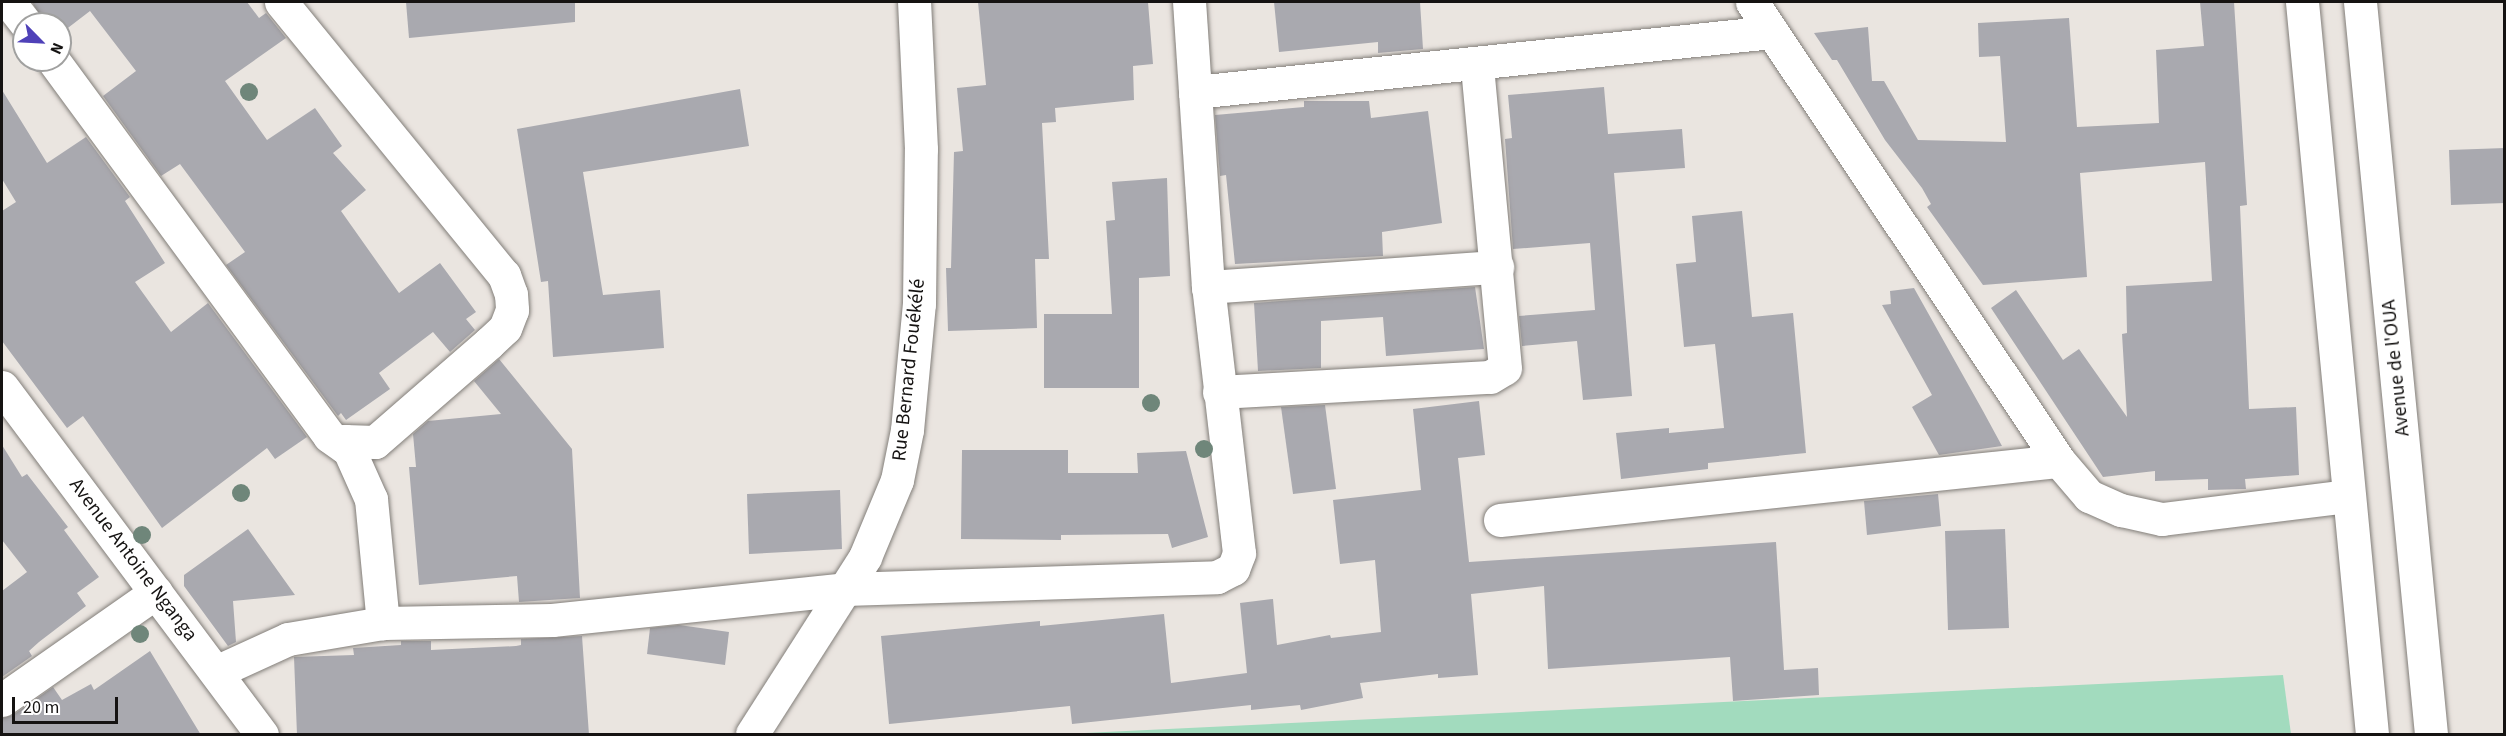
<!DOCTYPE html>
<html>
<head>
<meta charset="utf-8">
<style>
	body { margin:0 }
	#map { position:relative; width:2506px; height:736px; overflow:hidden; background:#eae5e0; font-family:"Source Sans 3",sans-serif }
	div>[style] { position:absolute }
	.green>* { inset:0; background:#a2dbbe }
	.building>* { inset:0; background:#a9a9af }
	.roads { filter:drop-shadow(0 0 2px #827e79) drop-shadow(0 0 2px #827e79) }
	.minor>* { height:33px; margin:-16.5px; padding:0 16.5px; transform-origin:16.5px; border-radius:16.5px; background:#fff }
	.major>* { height:33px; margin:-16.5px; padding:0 16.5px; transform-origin:16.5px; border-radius:16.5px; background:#fff }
	.trees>* { width:18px; height:18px; margin:-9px; border-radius:50%; background:#6f867a }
	span { translate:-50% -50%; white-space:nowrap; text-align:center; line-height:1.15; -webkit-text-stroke:5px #fff; paint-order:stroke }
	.street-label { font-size:20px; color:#151312 }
	.frame { position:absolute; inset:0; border:3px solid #151312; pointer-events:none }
	.north { position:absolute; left:12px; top:12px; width:60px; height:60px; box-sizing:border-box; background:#fff; border:2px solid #a1a1a0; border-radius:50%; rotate:114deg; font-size:16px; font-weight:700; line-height:24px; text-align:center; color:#151312 }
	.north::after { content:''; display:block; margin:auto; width:21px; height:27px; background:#4f41b8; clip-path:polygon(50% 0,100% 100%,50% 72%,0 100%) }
	.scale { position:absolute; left:12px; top:697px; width:106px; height:27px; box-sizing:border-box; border:3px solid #151312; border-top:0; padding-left:8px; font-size:18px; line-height:21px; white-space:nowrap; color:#151312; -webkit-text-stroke:4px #fff; paint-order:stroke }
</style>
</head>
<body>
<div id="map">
	<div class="green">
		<div style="clip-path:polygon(2283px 675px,2291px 734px,1064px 734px)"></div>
	</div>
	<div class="building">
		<div style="clip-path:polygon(32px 2px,247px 2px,259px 18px,266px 13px,286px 38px,225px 81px,267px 140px,315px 108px,342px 146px,333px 153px,366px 190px,341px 211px,399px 293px,440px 263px,476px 312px,466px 319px,475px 330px,450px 352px,433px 332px,379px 373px,390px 389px,346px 420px,341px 413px,338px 416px,226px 265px,245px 252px,180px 164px,161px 176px,103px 96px,136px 71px,90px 11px,60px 34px,60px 24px,44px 24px)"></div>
		<div style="clip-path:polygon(406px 2px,575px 2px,575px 22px,409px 38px)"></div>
		<div style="clip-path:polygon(978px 2px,1148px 2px,1153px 64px,1133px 66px,1134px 100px,1055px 108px,1056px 122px,1042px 123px,1049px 259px,1035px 259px,1037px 328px,948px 331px,946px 268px,951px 268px,954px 152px,963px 151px,957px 88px,986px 85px)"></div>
		<div style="clip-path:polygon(1274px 2px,1420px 2px,1423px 49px,1378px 53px,1378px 42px,1279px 52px)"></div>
		<div style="clip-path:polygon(2200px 2px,2234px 2px,2247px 205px,2240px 206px,2249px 409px,2296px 407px,2299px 475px,2245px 479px,2246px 489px,2208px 490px,2208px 479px,2155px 481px,2155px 471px,2103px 477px,1991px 308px,2016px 290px,2063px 360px,2079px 349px,2127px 417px,2122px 334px,2127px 333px,2126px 286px,2212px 281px,2205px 162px,2080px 173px,2087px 277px,1983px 285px,1927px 207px,1931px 204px,1922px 188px,1885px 140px,1837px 60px,1832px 60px,1814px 33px,1868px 27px,1872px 81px,1884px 81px,1918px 140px,2006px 142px,2000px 56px,1979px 57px,1978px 23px,2069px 18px,2077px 127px,2159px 123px,2156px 50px,2204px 46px)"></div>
		<div style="clip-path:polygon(1604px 87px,1608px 134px,1682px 129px,1685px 168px,1614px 173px,1632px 396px,1583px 400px,1577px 341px,1522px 346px,1519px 316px,1595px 310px,1590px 243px,1513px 249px,1505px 139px,1512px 138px,1508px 95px)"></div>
		<div style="clip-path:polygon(740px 89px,749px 146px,583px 172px,603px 295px,660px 290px,664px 348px,553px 357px,548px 281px,541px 282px,517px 129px)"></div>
		<div style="clip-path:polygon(2px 90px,47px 163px,86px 137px,130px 197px,125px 201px,165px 263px,135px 282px,171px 332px,208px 303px,307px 437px,275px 459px,267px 448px,162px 528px,83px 416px,67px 428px,2px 341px,2px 211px,16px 202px,2px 179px)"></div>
		<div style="clip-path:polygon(1304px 101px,1369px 101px,1371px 118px,1428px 111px,1442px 223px,1382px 232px,1383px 256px,1235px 264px,1226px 175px,1220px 176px,1215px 115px,1304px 107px)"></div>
		<div style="clip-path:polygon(2505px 148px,2505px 203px,2451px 205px,2449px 150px)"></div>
		<div style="clip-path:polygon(1167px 178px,1170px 276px,1139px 278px,1139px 388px,1044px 388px,1044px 314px,1112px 314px,1106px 221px,1115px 220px,1112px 182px)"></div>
		<div style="clip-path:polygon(1742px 211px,1752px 317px,1793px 313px,1806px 453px,1708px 463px,1708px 469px,1621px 479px,1616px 433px,1669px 428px,1669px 433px,1724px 428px,1715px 344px,1684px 347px,1676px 264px,1696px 262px,1692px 216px)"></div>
		<div style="clip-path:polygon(1475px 287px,1484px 349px,1386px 356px,1383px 317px,1321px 321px,1321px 368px,1258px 371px,1254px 303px)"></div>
		<div style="clip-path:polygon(1914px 288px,1983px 411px,2002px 446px,1939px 455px,1912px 407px,1932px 395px,1882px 305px,1891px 304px,1890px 291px)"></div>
		<div style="clip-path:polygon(499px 359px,572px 449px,580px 598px,519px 602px,517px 576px,419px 585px,409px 467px,416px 467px,413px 434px,428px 421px,501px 414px,474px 381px)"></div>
		<div style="clip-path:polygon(1479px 401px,1485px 455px,1458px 458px,1469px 562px,1776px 542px,1784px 670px,1818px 668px,1819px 695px,1733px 701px,1730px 657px,1548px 669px,1544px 586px,1471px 594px,1478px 675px,1438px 678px,1438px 674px,1360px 683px,1363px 698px,1301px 710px,1300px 705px,1251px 710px,1251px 705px,1072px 724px,1070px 706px,889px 724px,881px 636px,1040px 621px,1040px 626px,1164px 614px,1171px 683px,1247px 673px,1240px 603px,1273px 599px,1277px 645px,1330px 635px,1331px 638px,1381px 632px,1375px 560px,1340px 564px,1333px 500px,1421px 490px,1413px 409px)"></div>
		<div style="clip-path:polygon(1325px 405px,1336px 489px,1293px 494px,1281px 407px)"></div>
		<div style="clip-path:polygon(2px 445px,22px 477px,27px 474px,68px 527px,64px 530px,99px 577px,77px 593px,86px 606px,39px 642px,29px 651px,32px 656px,2px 677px,2px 591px,27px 572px,2px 540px)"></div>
		<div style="clip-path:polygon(962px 450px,1068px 450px,1068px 473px,1138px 473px,1137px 453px,1186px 451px,1208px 537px,1172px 548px,1168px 534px,1061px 535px,1061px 540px,961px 539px)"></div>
		<div style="clip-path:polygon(840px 490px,842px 549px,749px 554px,747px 494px)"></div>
		<div style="clip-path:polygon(1938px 494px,1941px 526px,1867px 535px,1864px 501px)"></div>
		<div style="clip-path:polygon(248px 529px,295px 595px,233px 601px,236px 642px,228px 646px,184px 586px,184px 575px)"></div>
		<div style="clip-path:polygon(2005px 529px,2009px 628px,1948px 630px,1945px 531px)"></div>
		<div style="clip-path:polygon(679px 625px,729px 632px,725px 665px,647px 654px,650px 628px)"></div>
		<div style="clip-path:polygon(582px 636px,589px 735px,297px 735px,294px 657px,354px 655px,353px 648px,401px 645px,401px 641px,431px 641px,431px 650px,516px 646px,521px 645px,521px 639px)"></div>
		<div style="clip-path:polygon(150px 651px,201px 735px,2px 735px,2px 718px,13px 715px,53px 687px,62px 700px,91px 684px,94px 690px)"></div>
	</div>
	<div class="roads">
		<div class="minor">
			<div style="left:9px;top:2px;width:28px;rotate:52deg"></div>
			<div style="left:281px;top:2px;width:353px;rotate:50.8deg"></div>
			<div style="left:504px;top:275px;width:20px;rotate:70deg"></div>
			<div style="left:511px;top:294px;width:16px;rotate:86deg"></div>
			<div style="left:512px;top:310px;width:19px;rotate:111deg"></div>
			<div style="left:505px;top:328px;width:22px;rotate:137deg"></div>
			<div style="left:489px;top:343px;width:151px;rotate:139deg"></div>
			<div style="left:375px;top:442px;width:30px;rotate:-178deg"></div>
			<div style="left:1752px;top:2px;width:552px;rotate:56.22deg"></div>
			<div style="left:2059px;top:461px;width:46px;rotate:49.4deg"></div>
			<div style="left:2089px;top:496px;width:35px;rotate:24deg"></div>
			<div style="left:2121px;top:510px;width:42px;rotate:12.4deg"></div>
			<div style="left:2162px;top:519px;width:186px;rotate:-7.1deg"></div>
			<div style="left:53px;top:60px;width:466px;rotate:53.7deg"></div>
			<div style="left:329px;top:436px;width:19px;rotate:35deg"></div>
			<div style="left:345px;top:447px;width:6px;rotate:-90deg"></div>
			<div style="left:1195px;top:92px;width:580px;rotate:-5.94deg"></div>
			<div style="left:1208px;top:287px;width:290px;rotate:-4deg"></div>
			<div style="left:2px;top:387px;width:434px;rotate:53.2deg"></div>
			<div style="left:1219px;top:392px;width:271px;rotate:-3.2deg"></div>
			<div style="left:1490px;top:377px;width:17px;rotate:-31deg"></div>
			<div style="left:1505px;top:368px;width:305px;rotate:-95.3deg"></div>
			<div style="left:345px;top:441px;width:64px;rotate:65.9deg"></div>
			<div style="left:371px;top:499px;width:125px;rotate:84.5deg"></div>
			<div style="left:1500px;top:520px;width:562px;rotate:-6.03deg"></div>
			<div style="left:218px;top:671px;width:77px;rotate:-24.6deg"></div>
			<div style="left:288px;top:639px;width:96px;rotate:-9.6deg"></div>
			<div style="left:383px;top:623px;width:169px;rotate:-1deg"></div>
			<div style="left:552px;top:620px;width:295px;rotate:-6deg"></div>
			<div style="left:845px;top:589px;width:372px;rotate:-1.8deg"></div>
			<div style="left:1217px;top:577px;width:18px;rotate:-27deg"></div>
			<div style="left:1233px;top:569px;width:17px;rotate:-69deg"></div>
			<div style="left:1239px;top:553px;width:268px;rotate:-96.6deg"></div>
			<div style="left:1208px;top:287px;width:286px;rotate:-93.8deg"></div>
			<div style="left:2px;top:700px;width:188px;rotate:-35deg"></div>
			<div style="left:752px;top:734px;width:210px;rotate:-57.4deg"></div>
			<div style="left:865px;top:557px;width:83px;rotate:-67.4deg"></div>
			<div style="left:897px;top:480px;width:51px;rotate:-78.7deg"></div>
			<div style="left:907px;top:430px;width:127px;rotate:-84.6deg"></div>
			<div style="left:919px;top:304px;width:155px;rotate:-89.3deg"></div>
			<div style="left:921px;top:149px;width:147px;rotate:-92.7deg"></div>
		</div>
		<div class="major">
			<div style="left:2302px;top:2px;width:735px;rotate:84.54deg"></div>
			<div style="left:2360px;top:2px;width:735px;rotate:84.46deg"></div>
		</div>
	</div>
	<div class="trees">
		<div style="left:249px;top:92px"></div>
		<div style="left:1151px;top:403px"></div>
		<div style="left:1204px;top:449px"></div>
		<div style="left:241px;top:493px"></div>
		<div style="left:142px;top:535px"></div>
		<div style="left:140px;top:634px"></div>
	</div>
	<div class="street-label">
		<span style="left:2396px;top:368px;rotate:-96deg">Avenue de l'OUA</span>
		<span style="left:909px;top:370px;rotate:-84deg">Rue Bernard Fouékélé</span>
		<span style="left:133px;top:560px;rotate:53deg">Avenue Antoine Nganga</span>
	</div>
	<div class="frame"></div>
	<div class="north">N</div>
	<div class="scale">20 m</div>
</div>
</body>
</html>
